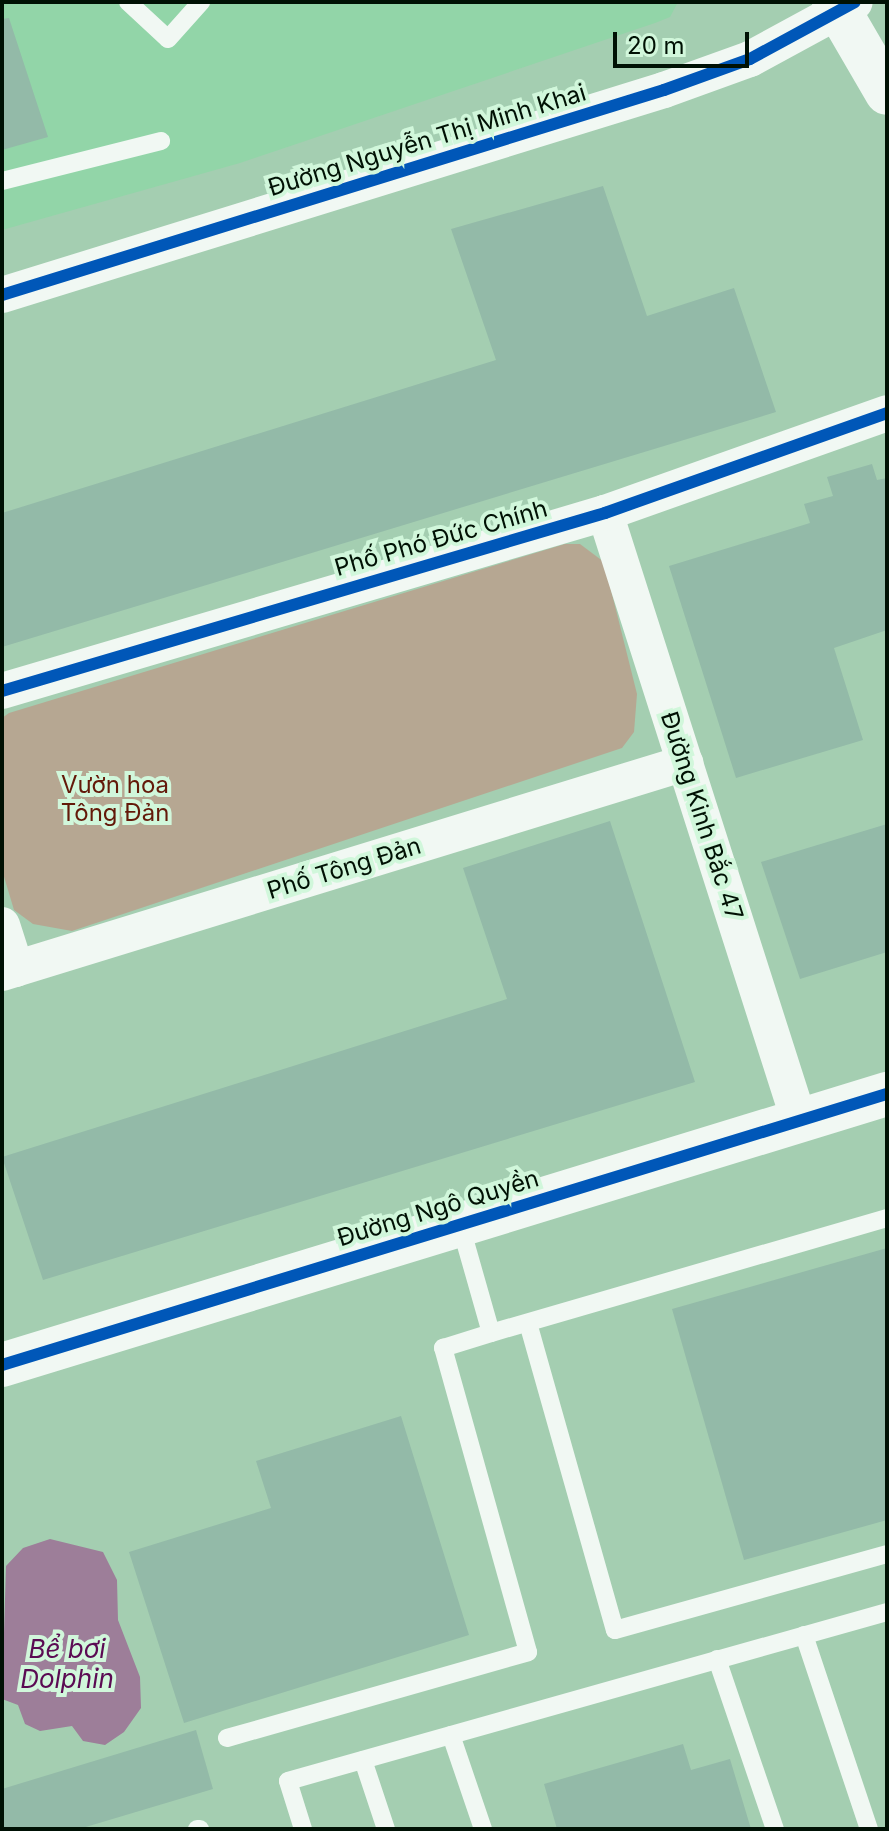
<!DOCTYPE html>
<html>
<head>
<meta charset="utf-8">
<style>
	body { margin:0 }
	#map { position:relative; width:889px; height:1831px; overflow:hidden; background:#a4ceb1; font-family:Inter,sans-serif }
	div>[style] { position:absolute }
	.built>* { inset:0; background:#92d5a8 }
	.green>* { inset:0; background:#b6a792 }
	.water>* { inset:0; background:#9d7e99 }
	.building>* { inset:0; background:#93baa8 }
	.lane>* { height:18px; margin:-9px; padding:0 9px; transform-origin:9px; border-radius:9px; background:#f1f8f3 }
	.street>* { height:36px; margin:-18px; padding:0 18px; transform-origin:18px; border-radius:18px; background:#f1f8f3 }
	.secondary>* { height:44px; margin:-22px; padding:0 22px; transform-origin:22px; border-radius:22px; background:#f1f8f3 }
	.cycleway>* { height:12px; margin:-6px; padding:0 6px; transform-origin:6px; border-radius:6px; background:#0057b8 }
	span { translate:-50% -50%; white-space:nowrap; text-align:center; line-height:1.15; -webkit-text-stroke:8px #d1f7db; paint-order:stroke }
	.street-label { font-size:24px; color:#001104 }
	.park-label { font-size:24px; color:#631909 }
	.water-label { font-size:26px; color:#5b0b53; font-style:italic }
	.frame { position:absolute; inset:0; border:4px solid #001104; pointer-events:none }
	.scale { position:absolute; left:613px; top:32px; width:136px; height:36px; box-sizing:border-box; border:4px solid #001104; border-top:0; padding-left:10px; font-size:24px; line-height:28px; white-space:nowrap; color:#001104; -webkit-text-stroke:6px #d1f7db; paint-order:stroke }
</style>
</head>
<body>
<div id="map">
	<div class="built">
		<div style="clip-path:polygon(2px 2px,678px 2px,670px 17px,655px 23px,240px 163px,2px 230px)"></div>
	</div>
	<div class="green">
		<div style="clip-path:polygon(565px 544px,580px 544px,604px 562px,637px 694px,634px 732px,622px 748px,72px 931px,33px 924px,14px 910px,2px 870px,2px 718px,9px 713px)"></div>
	</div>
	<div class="water">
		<div style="clip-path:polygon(50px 1539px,103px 1552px,117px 1580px,118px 1620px,140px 1677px,141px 1708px,124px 1732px,105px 1745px,83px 1741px,72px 1726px,40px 1731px,25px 1724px,18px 1705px,2px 1699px,6px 1566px,23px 1548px)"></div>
	</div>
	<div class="building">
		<div style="clip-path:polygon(9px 18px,48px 137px,2px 150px,2px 19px)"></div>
		<div style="clip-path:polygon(603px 186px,647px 316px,734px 288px,776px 412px,2px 647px,2px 513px,496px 360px,451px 229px)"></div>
		<div style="clip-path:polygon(872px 464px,877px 480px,887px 478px,887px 630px,834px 648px,863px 740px,736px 778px,669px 566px,810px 523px,804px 504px,833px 496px,827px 477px)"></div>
		<div style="clip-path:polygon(610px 821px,695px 1082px,43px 1280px,2px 1157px,507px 999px,463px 868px)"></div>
		<div style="clip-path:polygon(887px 824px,887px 952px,800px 979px,761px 862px)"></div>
		<div style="clip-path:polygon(887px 1248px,887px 1520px,744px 1560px,672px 1309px)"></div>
		<div style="clip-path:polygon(401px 1416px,469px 1635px,184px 1723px,129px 1552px,271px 1508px,256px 1461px)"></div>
		<div style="clip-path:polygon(196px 1730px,213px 1789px,79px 1829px,2px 1829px,2px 1789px)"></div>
		<div style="clip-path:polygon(683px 1744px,691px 1770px,730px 1759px,751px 1829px,557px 1829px,544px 1784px)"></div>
	</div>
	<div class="lane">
		<div style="left:128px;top:2px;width:54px;rotate:42.8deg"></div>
		<div style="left:168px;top:39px;width:50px;rotate:-48.3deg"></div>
		<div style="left:2px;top:181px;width:164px;rotate:-14.1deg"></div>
		<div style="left:460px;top:1224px;width:113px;rotate:74.1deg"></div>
		<div style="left:491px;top:1333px;width:412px;rotate:-16.2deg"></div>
		<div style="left:528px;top:1323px;width:319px;rotate:74.2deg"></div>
		<div style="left:615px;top:1630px;width:282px;rotate:-15.6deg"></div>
		<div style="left:804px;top:1635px;width:205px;rotate:71.5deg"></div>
		<div style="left:717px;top:1659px;width:180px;rotate:71.2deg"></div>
		<div style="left:451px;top:1735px;width:99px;rotate:71.2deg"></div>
		<div style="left:227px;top:1738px;width:313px;rotate:-15.9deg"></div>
		<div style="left:528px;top:1652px;width:316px;rotate:-105.6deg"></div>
		<div style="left:443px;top:1348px;width:50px;rotate:-17.4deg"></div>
		<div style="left:363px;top:1760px;width:73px;rotate:71.6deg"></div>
		<div style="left:197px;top:1829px;width:3px"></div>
		<div style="left:303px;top:1829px;width:50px;rotate:-107.4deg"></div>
		<div style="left:288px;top:1781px;width:622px;rotate:-15.76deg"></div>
	</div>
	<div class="street">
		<div style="left:2px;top:295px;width:693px;rotate:-17.21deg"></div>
		<div style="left:664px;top:90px;width:91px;rotate:-19.8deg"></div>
		<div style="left:750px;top:59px;width:119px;rotate:-28.5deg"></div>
		<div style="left:605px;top:513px;width:637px;rotate:72.28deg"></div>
		<div style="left:2px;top:691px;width:629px;rotate:-16.45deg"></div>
		<div style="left:605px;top:513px;width:299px;rotate:-19.5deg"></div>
		<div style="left:2px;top:925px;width:46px;rotate:72.3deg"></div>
		<div style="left:2px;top:973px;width:715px;rotate:-17.09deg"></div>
	</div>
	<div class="secondary">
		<div style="left:834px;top:2px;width:105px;rotate:59.8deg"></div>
		<div style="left:2px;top:1365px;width:926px;rotate:-17.03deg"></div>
	</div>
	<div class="cycleway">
		<div style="left:2px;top:295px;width:693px;rotate:-17.21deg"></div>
		<div style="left:664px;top:90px;width:91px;rotate:-19.8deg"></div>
		<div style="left:750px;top:59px;width:119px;rotate:-28.5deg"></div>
		<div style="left:2px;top:691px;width:629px;rotate:-16.45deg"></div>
		<div style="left:605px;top:513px;width:299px;rotate:-19.5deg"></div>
		<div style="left:2px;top:1365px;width:926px;rotate:-17.03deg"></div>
	</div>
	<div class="street-label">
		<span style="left:427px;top:140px;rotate:-17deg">Đường Nguyễn Thị Minh Khai</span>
		<span style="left:441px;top:538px;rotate:-16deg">Phố Phó Đức Chính</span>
		<span style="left:702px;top:816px;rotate:72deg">Đường Kinh Bắc 47</span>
		<span style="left:344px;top:868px;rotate:-17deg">Phố Tông Đản</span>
		<span style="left:438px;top:1208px;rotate:-17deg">Đường Ngô Quyền</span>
	</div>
	<div class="park-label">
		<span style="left:115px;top:799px">Vườn hoa<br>Tông Đản</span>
	</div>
	<div class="water-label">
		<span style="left:67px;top:1664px">Bể bơi<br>Dolphin</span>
	</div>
	<div class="frame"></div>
	<div class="scale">20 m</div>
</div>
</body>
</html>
